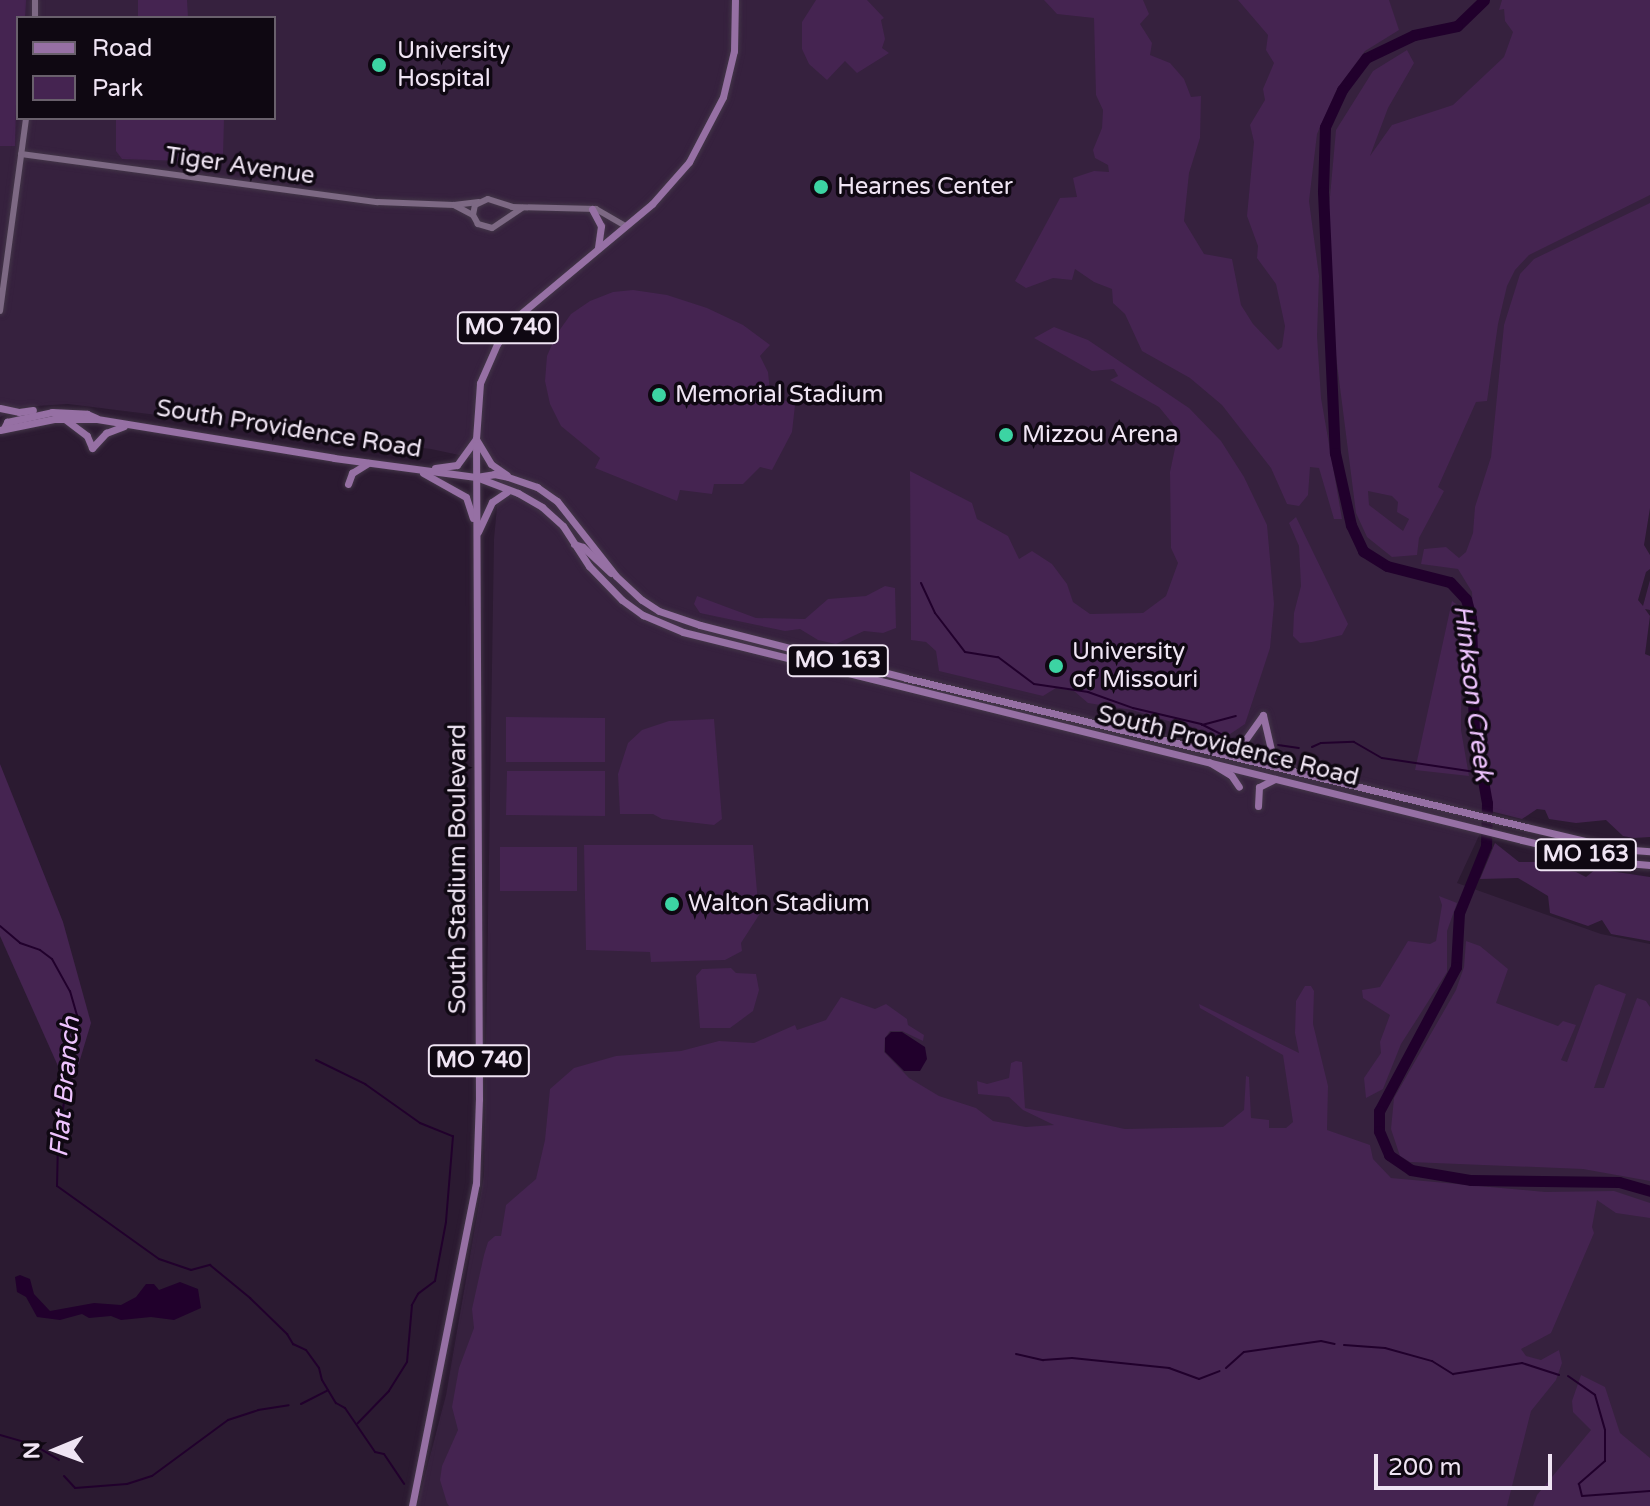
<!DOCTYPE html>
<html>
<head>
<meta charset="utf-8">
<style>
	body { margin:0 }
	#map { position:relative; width:1650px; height:1506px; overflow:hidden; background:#2b1a31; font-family:"Varela Round",sans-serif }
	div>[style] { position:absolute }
	.built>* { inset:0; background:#36213e }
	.green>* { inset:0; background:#452451 }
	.water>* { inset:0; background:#21002c }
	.stream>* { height:2px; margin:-1px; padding:0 1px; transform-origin:1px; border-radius:1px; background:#21002c }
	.river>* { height:11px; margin:-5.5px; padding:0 5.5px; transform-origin:5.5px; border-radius:5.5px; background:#21002c }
	.roads { filter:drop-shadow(0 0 2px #433648) drop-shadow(0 0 2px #433648) }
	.tertiary>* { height:6px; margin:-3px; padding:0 3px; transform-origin:3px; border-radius:3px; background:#7d6984 }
	.primary>* { height:7px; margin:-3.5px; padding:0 3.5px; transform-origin:3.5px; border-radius:3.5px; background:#9670a4 }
	.dots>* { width:22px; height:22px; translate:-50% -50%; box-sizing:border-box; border:4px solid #0f0812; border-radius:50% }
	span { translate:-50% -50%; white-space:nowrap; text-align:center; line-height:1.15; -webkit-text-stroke:7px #0f0812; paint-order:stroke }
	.shield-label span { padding:2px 6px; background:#0f0812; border:2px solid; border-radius:6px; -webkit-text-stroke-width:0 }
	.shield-label { font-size:22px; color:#efe4f3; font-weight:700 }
	.poi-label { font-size:24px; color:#efe4f3 }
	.left { translate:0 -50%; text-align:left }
	.street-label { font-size:24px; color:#efe4f3 }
	.water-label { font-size:26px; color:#eec3fe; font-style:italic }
	.legend { position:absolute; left:16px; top:16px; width:260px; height:104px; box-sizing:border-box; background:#0f0812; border:2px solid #69606c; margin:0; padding:10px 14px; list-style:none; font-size:24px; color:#efe4f3 }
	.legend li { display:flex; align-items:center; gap:16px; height:40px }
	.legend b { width:40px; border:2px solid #69606c }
	.north { position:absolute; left:16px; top:1410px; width:80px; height:80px; -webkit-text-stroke:6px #0f0812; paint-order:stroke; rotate:269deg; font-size:22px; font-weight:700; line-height:32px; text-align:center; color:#efe4f3 }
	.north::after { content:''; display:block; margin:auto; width:28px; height:36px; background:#efe4f3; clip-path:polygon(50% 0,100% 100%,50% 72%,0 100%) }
	.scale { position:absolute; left:1374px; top:1454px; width:178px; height:36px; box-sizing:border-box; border:4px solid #efe4f3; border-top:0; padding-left:10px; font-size:24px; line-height:28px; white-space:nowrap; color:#efe4f3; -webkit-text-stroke:6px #0f0812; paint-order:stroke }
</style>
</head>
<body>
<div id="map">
	<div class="built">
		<div style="clip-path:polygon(evenodd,0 0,1650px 0,1650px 468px,1457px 883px,1601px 934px,1650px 944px,1650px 1506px,417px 1506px,446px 1395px,484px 1175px,494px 539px,501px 464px,431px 449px,68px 404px,21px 407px,0 417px,0 0,18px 18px,274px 18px,274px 118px,18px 118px,18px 18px)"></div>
	</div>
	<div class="green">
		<div style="clip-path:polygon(0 0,26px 0,25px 18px,18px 18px,15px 146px,0 146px)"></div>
		<div style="clip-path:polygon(138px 0,187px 0,188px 18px,138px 18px)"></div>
		<div style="clip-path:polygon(816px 0,867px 0,884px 18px,881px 20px,885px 39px,882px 48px,889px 53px,857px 73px,845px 61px,827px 80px,809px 64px,802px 49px,802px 22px)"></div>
		<div style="clip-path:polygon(1044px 0,1143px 0,1149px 14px,1140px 24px,1152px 43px,1150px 55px,1170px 63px,1184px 79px,1191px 97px,1201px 96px,1200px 138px,1189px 173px,1184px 221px,1204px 254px,1232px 259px,1241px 305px,1253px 324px,1278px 350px,1282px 347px,1285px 326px,1276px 284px,1257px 258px,1258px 246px,1247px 216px,1254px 142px,1250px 125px,1265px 100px,1263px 89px,1274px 63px,1266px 50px,1268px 35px,1238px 0,1389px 0,1399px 30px,1365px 51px,1337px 89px,1317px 134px,1309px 201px,1319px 276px,1317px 336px,1321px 398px,1342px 519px,1334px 519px,1319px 468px,1310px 467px,1308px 495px,1299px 506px,1287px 504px,1271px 468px,1222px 405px,1190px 378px,1142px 351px,1125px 314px,1113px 303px,1112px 289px,1094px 282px,1075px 269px,1072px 280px,1053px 278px,1026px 288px,1015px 281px,1060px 198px,1077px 197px,1073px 178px,1094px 171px,1109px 172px,1108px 165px,1095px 158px,1093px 150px,1102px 128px,1103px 110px,1096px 95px,1094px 18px,1057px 14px)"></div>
		<div style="clip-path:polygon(evenodd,1502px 0,1650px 0,1650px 195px,1529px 255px,1515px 270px,1507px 286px,1498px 324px,1487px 401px,1476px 402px,1438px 487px,1444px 491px,1419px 538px,1417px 555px,1392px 557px,1367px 537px,1356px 513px,1335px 348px,1329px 208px,1336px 130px,1373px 71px,1407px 50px,1414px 63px,1388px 108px,1370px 156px,1392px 125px,1453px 105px,1504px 57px,1513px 32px,1505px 21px,1504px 9px,1499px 10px,1502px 0,1368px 491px,1392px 496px,1398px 502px,1397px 512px,1409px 519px,1403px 531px,1369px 505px,1368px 491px)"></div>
		<div style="clip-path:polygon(116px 118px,224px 118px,223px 156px,214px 162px,122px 159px,116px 151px)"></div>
		<div style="clip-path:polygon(1650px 203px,1650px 508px,1644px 545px,1650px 555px,1650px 569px,1646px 572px,1638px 600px,1643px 606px,1650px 580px,1650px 610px,1645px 609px,1650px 616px,1645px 654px,1650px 656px,1650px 837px,1634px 838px,1623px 836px,1606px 820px,1576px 823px,1549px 819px,1545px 810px,1537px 809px,1522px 819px,1490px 811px,1478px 731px,1472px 592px,1458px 569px,1421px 564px,1424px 549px,1446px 547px,1459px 558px,1466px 552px,1473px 533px,1475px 507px,1491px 457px,1504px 325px,1520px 274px,1534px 259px)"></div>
		<div style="clip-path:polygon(633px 290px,667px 295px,707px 308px,743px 325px,770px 345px,760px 356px,768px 372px,771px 401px,779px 404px,782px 399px,795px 405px,792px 432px,772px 470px,760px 467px,743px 484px,714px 484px,712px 494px,680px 490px,677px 501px,595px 468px,600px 458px,561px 426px,550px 404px,545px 381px,547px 356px,556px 335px,571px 314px,590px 301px,613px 292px)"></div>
		<div style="clip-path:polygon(1054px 327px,1088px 340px,1189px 408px,1221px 441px,1244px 477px,1267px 525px,1274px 604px,1270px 648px,1245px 724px,1224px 738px,1132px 710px,1088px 703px,1074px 691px,1056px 688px,1043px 696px,939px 671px,936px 651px,926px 642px,911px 640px,910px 471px,972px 503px,977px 519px,1008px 536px,1019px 559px,1032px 551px,1052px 564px,1067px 584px,1073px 602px,1090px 614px,1143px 613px,1166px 596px,1178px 563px,1171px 548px,1170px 472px,1177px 439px,1173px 424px,1159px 407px,1110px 380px,1118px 376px,1114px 369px,1092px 371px,1034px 338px)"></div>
		<div style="clip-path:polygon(1296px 517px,1348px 624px,1342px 635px,1312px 642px,1300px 643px,1293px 636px,1294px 613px,1301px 586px,1299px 546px,1289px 523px)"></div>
		<div style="clip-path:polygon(885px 586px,895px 588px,896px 628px,883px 633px,864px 631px,836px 644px,818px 640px,800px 629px,785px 631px,700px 613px,694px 604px,697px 596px,756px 618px,805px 619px,828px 599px,866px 596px)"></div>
		<div style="clip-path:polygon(1452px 601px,1459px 606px,1462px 619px,1461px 730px,1469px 776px,1415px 770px)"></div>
		<div style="clip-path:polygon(506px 717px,605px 718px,605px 762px,506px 762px)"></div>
		<div style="clip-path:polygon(714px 719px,722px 819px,714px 825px,662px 819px,653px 814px,620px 814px,618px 774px,628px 743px,642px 730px,669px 721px)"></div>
		<div style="clip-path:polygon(0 764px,63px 922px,91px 1023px,70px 1093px,0 936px)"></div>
		<div style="clip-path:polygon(507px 771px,605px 771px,605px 816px,506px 815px)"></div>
		<div style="clip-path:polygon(1495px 843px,1519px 862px,1535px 862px,1545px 868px,1576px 872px,1586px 877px,1596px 869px,1650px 877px,1650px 941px,1611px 934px,1602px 920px,1588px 926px,1550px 913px,1548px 896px,1518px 878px,1480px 879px)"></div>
		<div style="clip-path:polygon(584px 845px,753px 845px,759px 915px,741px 943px,742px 951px,725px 960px,651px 962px,650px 952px,586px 950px)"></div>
		<div style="clip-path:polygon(500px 847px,577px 847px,577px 891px,500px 891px)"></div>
		<div style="clip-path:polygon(1439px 896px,1457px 903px,1447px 931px,1447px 972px,1401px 1044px,1383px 1089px,1366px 1098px,1364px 1078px,1381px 1053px,1380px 1042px,1390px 1015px,1363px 998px,1362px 990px,1380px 987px,1408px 941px,1430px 944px,1436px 941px,1442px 905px)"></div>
		<div style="clip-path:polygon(1466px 941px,1480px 946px,1508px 969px,1496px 1003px,1558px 1026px,1563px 1021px,1576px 1025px,1561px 1060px,1567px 1062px,1595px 986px,1599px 984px,1626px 994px,1594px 1088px,1604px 1088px,1637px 998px,1646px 1001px,1650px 1007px,1650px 1181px,1583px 1169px,1410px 1162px,1400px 1156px,1391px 1129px,1394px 1098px,1456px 990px,1464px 967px)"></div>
		<div style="clip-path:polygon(731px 968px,736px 973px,756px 974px,759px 990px,753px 1011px,730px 1028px,700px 1028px,696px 976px,702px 969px)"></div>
		<div style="clip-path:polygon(1305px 986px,1311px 986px,1314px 991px,1313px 1024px,1328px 1086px,1327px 1130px,1370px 1145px,1373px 1159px,1391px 1178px,1545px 1192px,1614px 1191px,1650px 1203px,1650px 1218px,1616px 1213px,1597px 1200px,1592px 1227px,1594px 1233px,1551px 1333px,1521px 1349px,1526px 1356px,1541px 1360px,1559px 1350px,1562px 1363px,1556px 1380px,1531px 1411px,1507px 1506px,449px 1506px,447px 1503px,440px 1480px,442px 1466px,458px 1430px,452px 1407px,459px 1368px,474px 1328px,472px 1309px,484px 1255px,488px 1242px,495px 1236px,501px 1236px,506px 1205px,536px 1179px,545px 1140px,550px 1089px,574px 1068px,616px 1056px,681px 1051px,719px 1041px,754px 1043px,795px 1025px,797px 1030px,826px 1020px,841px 997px,875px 1009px,886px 1004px,907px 1019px,908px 1025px,924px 1035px,923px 1041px,902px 1031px,890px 1031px,885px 1038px,884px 1052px,909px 1078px,939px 1096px,976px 1108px,993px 1121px,1026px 1127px,1054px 1125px,1023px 1110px,1009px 1097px,978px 1094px,977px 1081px,987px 1084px,1009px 1078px,1011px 1063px,1016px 1061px,1022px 1062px,1025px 1108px,1125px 1129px,1223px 1127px,1244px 1110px,1246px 1076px,1249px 1077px,1251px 1118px,1269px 1120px,1269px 1128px,1286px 1128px,1293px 1122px,1283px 1055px,1200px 1008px,1199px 1004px,1299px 1053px,1295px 1033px,1296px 1001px)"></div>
		<div style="clip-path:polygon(1581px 1375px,1605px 1387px,1620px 1433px,1650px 1458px,1650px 1506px,1533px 1506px,1537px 1495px,1591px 1430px,1573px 1412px,1572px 1401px)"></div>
	</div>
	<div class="water">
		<div style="clip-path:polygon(891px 1032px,902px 1032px,925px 1047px,927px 1059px,920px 1071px,904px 1071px,885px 1052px,885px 1038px)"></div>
		<div style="clip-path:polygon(20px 1275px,30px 1279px,34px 1294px,50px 1311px,94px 1303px,121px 1305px,136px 1297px,146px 1284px,154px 1284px,159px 1290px,180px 1282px,198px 1289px,201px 1308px,174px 1320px,151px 1317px,121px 1320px,111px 1316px,89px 1318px,82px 1314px,60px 1320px,37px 1317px,26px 1297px,17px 1292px,15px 1277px)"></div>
	</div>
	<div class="stream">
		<div style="left:921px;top:583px;width:33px;rotate:65deg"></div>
		<div style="left:935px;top:613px;width:49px;rotate:52.4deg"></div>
		<div style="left:965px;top:652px;width:33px;rotate:9deg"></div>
		<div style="left:998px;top:657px;width:45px;rotate:36.9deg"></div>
		<div style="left:1034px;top:684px;width:55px;rotate:8.4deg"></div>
		<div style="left:1088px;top:692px;width:48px;rotate:19.6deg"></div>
		<div style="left:1133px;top:708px;width:70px;rotate:13.2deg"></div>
		<div style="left:1201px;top:724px;width:33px;rotate:27deg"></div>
		<div style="left:1202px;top:725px;width:35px;rotate:-15deg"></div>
		<div style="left:1278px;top:745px;width:21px;rotate:8deg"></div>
		<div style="left:1312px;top:747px;width:10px;rotate:-24deg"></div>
		<div style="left:1321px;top:743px;width:33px;rotate:-2deg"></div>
		<div style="left:1354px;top:742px;width:32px;rotate:30deg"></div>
		<div style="left:1382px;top:758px;width:101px;rotate:8.5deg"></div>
		<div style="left:0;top:926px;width:26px;rotate:40deg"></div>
		<div style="left:20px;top:943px;width:21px;rotate:19deg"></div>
		<div style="left:40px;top:950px;width:15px;rotate:37deg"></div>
		<div style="left:52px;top:959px;width:37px;rotate:61deg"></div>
		<div style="left:70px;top:991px;width:25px;rotate:74deg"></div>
		<div style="left:77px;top:1015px;width:128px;rotate:98.5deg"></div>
		<div style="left:58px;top:1142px;width:44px;rotate:91.3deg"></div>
		<div style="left:57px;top:1186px;width:125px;rotate:35.6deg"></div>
		<div style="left:159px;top:1259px;width:34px;rotate:19deg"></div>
		<div style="left:191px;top:1270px;width:20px;rotate:-15deg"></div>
		<div style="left:210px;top:1265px;width:52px;rotate:39.5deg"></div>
		<div style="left:250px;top:1298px;width:52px;rotate:44.2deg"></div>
		<div style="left:287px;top:1334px;width:12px;rotate:59deg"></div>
		<div style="left:293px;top:1344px;width:14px;rotate:25deg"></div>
		<div style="left:306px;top:1350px;width:22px;rotate:54deg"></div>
		<div style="left:319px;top:1368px;width:12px;rotate:76deg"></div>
		<div style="left:322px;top:1380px;width:27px;rotate:59deg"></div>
		<div style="left:336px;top:1403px;width:10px;rotate:29deg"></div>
		<div style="left:345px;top:1408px;width:53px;rotate:55.7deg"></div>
		<div style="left:375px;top:1452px;width:9px;rotate:13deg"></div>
		<div style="left:384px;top:1454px;width:36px;rotate:56deg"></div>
		<div style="left:316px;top:1060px;width:55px;rotate:26.1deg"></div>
		<div style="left:365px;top:1084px;width:67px;rotate:35.3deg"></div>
		<div style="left:420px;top:1123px;width:35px;rotate:22deg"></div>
		<div style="left:453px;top:1136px;width:86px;rotate:94.7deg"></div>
		<div style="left:446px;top:1222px;width:60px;rotate:100.6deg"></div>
		<div style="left:435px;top:1281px;width:21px;rotate:143deg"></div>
		<div style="left:418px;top:1294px;width:13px;rotate:119deg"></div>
		<div style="left:412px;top:1305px;width:57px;rotate:95deg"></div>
		<div style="left:407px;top:1362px;width:34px;rotate:122deg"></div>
		<div style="left:389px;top:1391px;width:45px;rotate:134.1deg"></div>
		<div style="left:1344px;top:1345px;width:41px;rotate:4.2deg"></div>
		<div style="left:1385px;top:1348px;width:49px;rotate:15.5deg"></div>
		<div style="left:1432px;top:1361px;width:25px;rotate:32deg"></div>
		<div style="left:1453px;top:1374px;width:70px;rotate:-9.1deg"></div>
		<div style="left:1522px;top:1363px;width:39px;rotate:18deg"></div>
		<div style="left:1016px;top:1354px;width:28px;rotate:13deg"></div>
		<div style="left:1043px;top:1360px;width:29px;rotate:-4deg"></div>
		<div style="left:1072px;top:1358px;width:98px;rotate:5.9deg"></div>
		<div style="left:1169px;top:1368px;width:32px;rotate:20deg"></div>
		<div style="left:1199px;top:1379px;width:22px;rotate:-21deg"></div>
		<div style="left:1226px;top:1368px;width:24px;rotate:-42deg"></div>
		<div style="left:1244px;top:1352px;width:78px;rotate:-8.1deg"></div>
		<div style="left:1321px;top:1341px;width:14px;rotate:12deg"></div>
		<div style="left:1568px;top:1376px;width:33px;rotate:35deg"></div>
		<div style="left:1595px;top:1395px;width:36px;rotate:74deg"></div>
		<div style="left:1605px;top:1430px;width:31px;rotate:90deg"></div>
		<div style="left:1605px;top:1461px;width:35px;rotate:139deg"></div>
		<div style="left:1579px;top:1484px;width:12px;rotate:76deg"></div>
		<div style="left:1582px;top:1496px;width:68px;rotate:-4.2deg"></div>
		<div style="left:301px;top:1404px;width:30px;rotate:-27deg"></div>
		<div style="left:0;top:1435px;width:35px;rotate:16deg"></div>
		<div style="left:34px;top:1445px;width:29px;rotate:31deg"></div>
		<div style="left:64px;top:1476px;width:16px;rotate:47deg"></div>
		<div style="left:75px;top:1488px;width:52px;rotate:-4.4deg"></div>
		<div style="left:127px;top:1484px;width:26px;rotate:-18deg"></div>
		<div style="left:152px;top:1476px;width:94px;rotate:-36.4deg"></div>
		<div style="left:228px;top:1420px;width:32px;rotate:-18deg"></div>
		<div style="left:258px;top:1410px;width:31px;rotate:-9deg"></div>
	</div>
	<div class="river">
		<div style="left:1484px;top:0;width:37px;rotate:136deg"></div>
		<div style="left:1457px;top:26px;width:44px;rotate:168.2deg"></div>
		<div style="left:1414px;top:35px;width:53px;rotate:154.4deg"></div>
		<div style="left:1366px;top:58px;width:40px;rotate:127deg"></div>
		<div style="left:1342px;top:90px;width:41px;rotate:114.7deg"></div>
		<div style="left:1325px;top:127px;width:65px;rotate:91.8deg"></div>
		<div style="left:1323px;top:192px;width:261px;rotate:87.4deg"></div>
		<div style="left:1335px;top:453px;width:74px;rotate:77.5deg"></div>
		<div style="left:1351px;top:525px;width:29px;rotate:65deg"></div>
		<div style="left:1363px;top:551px;width:28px;rotate:32deg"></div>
		<div style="left:1387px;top:566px;width:65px;rotate:14.3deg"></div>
		<div style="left:1450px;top:582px;width:23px;rotate:47deg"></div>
		<div style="left:1466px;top:599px;width:20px;rotate:75deg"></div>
		<div style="left:1471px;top:618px;width:112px;rotate:88.5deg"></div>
		<div style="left:1474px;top:730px;width:74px;rotate:79.9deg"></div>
		<div style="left:1487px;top:803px;width:43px;rotate:91.3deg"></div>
		<div style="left:1486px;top:846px;width:72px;rotate:111.9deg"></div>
		<div style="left:1459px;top:913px;width:54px;rotate:93.2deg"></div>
		<div style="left:1456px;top:967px;width:163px;rotate:118.1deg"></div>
		<div style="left:1379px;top:1111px;width:20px;rotate:90deg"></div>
		<div style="left:1379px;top:1131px;width:26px;rotate:67deg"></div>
		<div style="left:1389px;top:1155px;width:27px;rotate:34deg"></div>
		<div style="left:1411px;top:1170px;width:61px;rotate:9.5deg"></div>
		<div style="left:1471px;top:1180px;width:148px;rotate:0.8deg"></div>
		<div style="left:1619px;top:1182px;width:32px;rotate:16deg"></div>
	</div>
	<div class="roads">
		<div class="tertiary">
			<div style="left:35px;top:18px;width:18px;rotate:-90deg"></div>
			<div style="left:21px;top:154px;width:360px;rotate:7.7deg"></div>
			<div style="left:378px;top:202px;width:76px;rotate:2.3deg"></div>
			<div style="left:454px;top:205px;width:25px;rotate:-7deg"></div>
			<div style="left:454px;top:205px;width:21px;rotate:28deg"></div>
			<div style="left:522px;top:208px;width:36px;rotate:146deg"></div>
			<div style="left:492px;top:228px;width:15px;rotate:-164deg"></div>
			<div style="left:478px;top:224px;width:10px;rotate:-119deg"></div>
			<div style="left:473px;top:215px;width:10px;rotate:-79deg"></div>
			<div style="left:475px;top:205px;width:14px;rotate:-25deg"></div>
			<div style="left:488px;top:199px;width:25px;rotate:18deg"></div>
			<div style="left:512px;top:207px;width:84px;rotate:1.4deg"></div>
			<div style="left:596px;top:209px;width:34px;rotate:30deg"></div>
			<div style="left:0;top:311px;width:195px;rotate:-82.3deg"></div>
		</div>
		<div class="primary">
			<div style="left:592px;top:209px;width:19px;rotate:62deg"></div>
			<div style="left:601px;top:226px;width:22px;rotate:98deg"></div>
			<div style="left:0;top:408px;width:19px;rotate:12deg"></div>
			<div style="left:19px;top:412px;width:14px;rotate:-8deg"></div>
			<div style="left:66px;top:420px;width:26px;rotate:37deg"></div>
			<div style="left:87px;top:436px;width:13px;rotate:67deg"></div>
			<div style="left:92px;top:448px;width:21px;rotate:-47deg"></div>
			<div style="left:106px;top:433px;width:19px;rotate:-21deg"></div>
			<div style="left:4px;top:428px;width:7px;rotate:-63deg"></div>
			<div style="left:7px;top:422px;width:46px;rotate:-12.5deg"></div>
			<div style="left:52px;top:412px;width:35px;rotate:3deg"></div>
			<div style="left:87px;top:414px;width:10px;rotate:24deg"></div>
			<div style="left:0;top:430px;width:55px;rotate:-11.5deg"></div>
			<div style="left:54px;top:419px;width:43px"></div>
			<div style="left:97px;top:419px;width:240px;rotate:9.3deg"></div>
			<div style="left:334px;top:458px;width:143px;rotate:7.6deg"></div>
			<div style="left:476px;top:477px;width:18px;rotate:-9deg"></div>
			<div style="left:494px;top:474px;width:14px;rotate:12deg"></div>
			<div style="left:508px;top:477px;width:31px;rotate:19deg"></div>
			<div style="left:537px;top:487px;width:24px;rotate:35deg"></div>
			<div style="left:557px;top:501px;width:95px;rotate:51.8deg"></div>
			<div style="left:616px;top:576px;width:35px;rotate:43deg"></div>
			<div style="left:642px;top:600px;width:20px;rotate:33deg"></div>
			<div style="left:659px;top:611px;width:43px;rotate:18.9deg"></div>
			<div style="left:700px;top:625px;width:213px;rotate:14.4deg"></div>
			<div style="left:906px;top:678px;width:638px;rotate:13.51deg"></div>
			<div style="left:1526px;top:827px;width:96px;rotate:13.3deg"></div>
			<div style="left:1619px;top:849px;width:31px;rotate:4deg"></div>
			<div style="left:435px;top:468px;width:22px;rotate:-8deg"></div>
			<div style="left:457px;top:465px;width:32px;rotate:-54deg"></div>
			<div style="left:476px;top:439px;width:29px;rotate:59deg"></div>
			<div style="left:491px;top:464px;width:19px;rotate:35deg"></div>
			<div style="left:423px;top:473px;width:49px;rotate:29.2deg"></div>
			<div style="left:466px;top:497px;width:22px;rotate:72deg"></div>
			<div style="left:476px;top:477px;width:45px;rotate:20.9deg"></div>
			<div style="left:518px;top:493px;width:28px;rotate:30deg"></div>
			<div style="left:542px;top:507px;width:28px;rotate:42deg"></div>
			<div style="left:563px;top:526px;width:48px;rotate:57deg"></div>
			<div style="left:589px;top:566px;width:47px;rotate:45.9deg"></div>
			<div style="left:622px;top:600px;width:26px;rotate:36deg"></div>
			<div style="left:643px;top:615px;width:43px;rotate:23deg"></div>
			<div style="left:683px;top:632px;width:864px;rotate:13.92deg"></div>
			<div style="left:1522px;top:840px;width:97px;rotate:13.2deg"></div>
			<div style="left:1616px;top:862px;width:34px;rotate:5deg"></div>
			<div style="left:348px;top:484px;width:12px;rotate:-70deg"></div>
			<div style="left:352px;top:473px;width:19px;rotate:-32deg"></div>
			<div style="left:478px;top:532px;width:33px;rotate:-65deg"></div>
			<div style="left:492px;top:502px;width:18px;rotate:-34deg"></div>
			<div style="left:574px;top:544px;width:9px;rotate:18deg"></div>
			<div style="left:583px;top:547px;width:38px;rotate:43deg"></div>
			<div style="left:1263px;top:715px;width:37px;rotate:77deg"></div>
			<div style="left:1271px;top:751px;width:25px;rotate:45deg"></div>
			<div style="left:1224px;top:752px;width:14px;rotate:-8deg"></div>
			<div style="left:1238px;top:750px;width:43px;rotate:-54.5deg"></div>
			<div style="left:1209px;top:762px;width:26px;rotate:31deg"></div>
			<div style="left:1231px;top:775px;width:14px;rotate:56deg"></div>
			<div style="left:1258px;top:806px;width:19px;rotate:-87deg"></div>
			<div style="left:1259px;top:787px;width:18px;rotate:-27deg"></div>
			<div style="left:412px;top:1506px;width:328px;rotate:-78.8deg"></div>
			<div style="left:476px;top:1184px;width:85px;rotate:-88deg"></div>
			<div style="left:479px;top:1099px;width:660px;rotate:-90.26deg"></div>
			<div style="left:476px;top:439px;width:56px;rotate:-85.9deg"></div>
			<div style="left:480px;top:383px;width:43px;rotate:-66.4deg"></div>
			<div style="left:497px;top:344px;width:35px;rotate:-53deg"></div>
			<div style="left:518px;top:316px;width:175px;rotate:-39.9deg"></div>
			<div style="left:652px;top:204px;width:56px;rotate:-48.6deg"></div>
			<div style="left:689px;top:162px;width:73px;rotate:-62.4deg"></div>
			<div style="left:723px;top:97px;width:47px;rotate:-76.6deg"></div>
			<div style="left:734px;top:51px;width:51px;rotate:-88.9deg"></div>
		</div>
	</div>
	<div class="dots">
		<div style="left:379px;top:65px;background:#3cd4a3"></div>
		<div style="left:821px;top:187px;background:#3cd4a3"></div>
		<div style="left:659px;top:395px;background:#3cd4a3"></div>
		<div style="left:1006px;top:435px;background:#3cd4a3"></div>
		<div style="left:1056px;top:666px;background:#3cd4a3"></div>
		<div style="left:672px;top:904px;background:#3cd4a3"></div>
	</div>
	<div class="shield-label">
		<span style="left:508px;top:328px">MO 740</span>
		<span style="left:838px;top:661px">MO 163</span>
		<span style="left:1586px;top:855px">MO 163</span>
		<span style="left:479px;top:1061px">MO 740</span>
	</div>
	<div class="poi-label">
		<span class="left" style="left:397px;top:65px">University<br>Hospital</span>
		<span class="left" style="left:837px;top:187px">Hearnes Center</span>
		<span class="left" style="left:675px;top:395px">Memorial Stadium</span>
		<span class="left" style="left:1022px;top:435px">Mizzou Arena</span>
		<span class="left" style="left:1072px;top:666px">University<br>of Missouri</span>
		<span class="left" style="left:688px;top:904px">Walton Stadium</span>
	</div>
	<div class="street-label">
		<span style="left:240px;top:166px;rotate:8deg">Tiger Avenue</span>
		<span style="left:289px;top:429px;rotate:9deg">South Providence Road</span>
		<span style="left:1228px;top:746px;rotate:14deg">South Providence Road</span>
		<span style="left:458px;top:869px;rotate:-90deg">South Stadium Boulevard</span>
	</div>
	<div class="water-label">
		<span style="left:1473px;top:693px;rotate:83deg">Hinkson Creek</span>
		<span style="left:65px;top:1087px;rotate:-85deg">Flat Branch</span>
	</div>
	<ul class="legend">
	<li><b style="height:10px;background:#9670a4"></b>Road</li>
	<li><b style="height:22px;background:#452451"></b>Park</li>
	</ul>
	<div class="north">N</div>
	<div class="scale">200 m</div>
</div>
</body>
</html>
